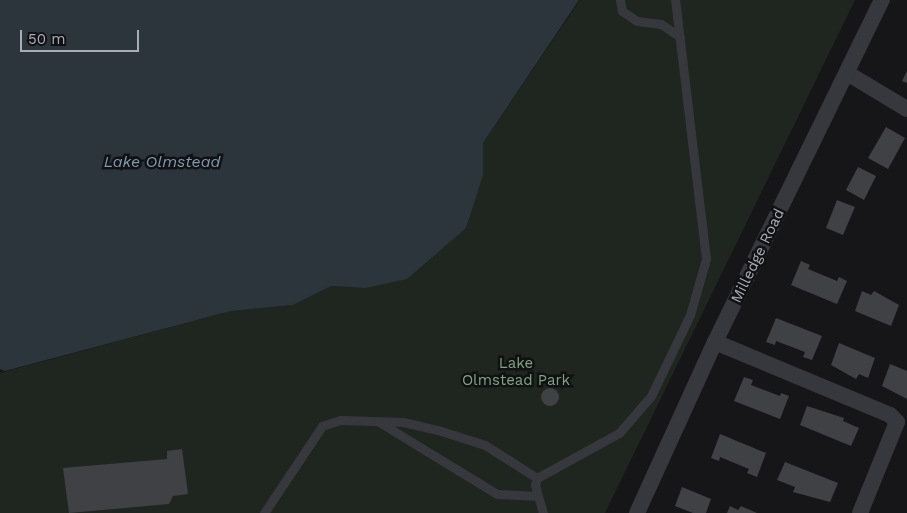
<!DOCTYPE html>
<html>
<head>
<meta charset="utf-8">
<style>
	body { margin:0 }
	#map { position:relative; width:907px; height:513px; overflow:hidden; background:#161618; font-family:"Work Sans",sans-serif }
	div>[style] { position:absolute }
	.green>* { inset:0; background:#1e261f }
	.water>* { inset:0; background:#2c353c }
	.building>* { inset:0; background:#404145 }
	.round { border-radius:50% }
	.lane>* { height:9px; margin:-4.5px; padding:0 4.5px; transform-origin:4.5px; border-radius:4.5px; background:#37383d }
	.street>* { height:16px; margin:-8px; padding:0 8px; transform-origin:8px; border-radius:8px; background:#37383d }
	span { translate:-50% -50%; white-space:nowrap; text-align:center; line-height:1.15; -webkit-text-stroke:5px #111113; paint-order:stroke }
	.street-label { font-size:15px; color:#a8adb8 }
	.park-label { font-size:15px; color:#7fa381 }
	.water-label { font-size:16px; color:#7f9bb3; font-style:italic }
	.scale { position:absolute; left:20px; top:30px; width:119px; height:22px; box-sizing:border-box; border:2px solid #a8adb8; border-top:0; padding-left:6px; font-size:15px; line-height:18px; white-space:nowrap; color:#a8adb8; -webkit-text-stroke:4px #111113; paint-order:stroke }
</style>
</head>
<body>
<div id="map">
	<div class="green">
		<div style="clip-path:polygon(580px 0,855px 0,605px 513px,0 513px,0 373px,231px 311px,293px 305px,331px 286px,365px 288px,483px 143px)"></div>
	</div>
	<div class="water">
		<div style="clip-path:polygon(0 0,579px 0,483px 143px,483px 175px,466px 228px,407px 279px,365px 288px,331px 286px,293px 305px,231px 311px,5px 371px,0 369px)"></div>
	</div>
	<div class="building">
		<div style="clip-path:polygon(907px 71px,907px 83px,902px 81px)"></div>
		<div style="clip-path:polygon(886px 127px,905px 138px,888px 169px,868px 158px)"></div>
		<div style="clip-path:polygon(858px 167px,876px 176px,864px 200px,846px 190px)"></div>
		<div style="clip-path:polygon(837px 200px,855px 207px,843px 235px,826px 228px)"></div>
		<div style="clip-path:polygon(801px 261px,810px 265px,808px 269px,837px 281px,839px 277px,847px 281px,837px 304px,791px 285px)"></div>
		<div style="clip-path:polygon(862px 291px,871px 295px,874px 291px,899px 305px,891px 326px,855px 311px)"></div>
		<div style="clip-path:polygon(776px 318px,822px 336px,812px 360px,803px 357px,805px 352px,776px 341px,775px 345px,766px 342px)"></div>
		<div style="clip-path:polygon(839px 343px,875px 358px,868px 378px,859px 374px,856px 379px,831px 365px)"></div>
		<div style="clip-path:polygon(890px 364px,907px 371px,907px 399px,882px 386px)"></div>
		<div style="clip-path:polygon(744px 377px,753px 380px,751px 385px,780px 396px,781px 393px,789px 396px,780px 419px,734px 401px)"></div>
		<div class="round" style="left:541px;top:388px;width:18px;height:18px"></div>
		<div style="clip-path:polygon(807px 406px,844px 418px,843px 421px,859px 428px,851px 446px,800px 425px)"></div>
		<div style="clip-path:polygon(720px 434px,766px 453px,757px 477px,747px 473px,749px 469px,720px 457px,719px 461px,711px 458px)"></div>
		<div style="clip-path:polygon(182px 449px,188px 494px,173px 496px,169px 504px,69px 513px,63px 468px,167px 459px,167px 451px)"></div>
		<div style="clip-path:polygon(785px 462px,838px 483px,830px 502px,793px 492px,795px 487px,777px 480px)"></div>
		<div style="clip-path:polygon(682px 487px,711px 499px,706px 513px,693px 513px,675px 506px)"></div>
		<div style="clip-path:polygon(730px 506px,738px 510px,741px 506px,757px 513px,727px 513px)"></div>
	</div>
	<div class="lane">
		<div style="left:620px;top:0;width:11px;rotate:80deg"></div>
		<div style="left:622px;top:11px;width:18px;rotate:34deg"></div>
		<div style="left:637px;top:21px;width:24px;rotate:7deg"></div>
		<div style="left:661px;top:24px;width:23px;rotate:34deg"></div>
		<div style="left:379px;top:422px;width:138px;rotate:31.4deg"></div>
		<div style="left:497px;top:494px;width:41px;rotate:2.8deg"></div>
		<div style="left:264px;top:513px;width:105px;rotate:-56.3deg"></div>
		<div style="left:322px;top:426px;width:20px;rotate:-18deg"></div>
		<div style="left:341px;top:420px;width:62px;rotate:1.8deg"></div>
		<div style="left:403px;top:422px;width:39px;rotate:13deg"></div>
		<div style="left:441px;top:431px;width:46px;rotate:17.7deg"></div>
		<div style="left:485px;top:445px;width:62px;rotate:32.4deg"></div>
		<div style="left:543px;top:513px;width:29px;rotate:-106deg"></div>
		<div style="left:535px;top:485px;width:7px;rotate:-74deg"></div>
		<div style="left:537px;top:478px;width:94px;rotate:-28.8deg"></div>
		<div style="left:619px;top:433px;width:49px;rotate:-49.1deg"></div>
		<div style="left:651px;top:396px;width:90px;rotate:-64.3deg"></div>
		<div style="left:690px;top:315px;width:58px;rotate:-74.1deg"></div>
		<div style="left:706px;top:259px;width:261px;rotate:-96.8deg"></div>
	</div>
	<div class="street">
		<div style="left:847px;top:73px;width:70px;rotate:31deg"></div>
		<div style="left:715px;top:342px;width:190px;rotate:22.6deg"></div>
		<div style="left:890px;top:415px;width:10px;rotate:45deg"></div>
		<div style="left:897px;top:422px;width:98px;rotate:112.1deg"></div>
		<div style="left:637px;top:513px;width:188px;rotate:-65.5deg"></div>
		<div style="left:715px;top:342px;width:381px;rotate:-64deg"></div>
	</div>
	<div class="street-label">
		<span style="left:758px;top:256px;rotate:-64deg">Milledge Road</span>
	</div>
	<div class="park-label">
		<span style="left:516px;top:372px">Lake<br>Olmstead Park</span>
	</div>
	<div class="water-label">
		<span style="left:162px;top:162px">Lake Olmstead</span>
	</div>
	<div class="scale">50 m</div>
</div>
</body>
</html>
